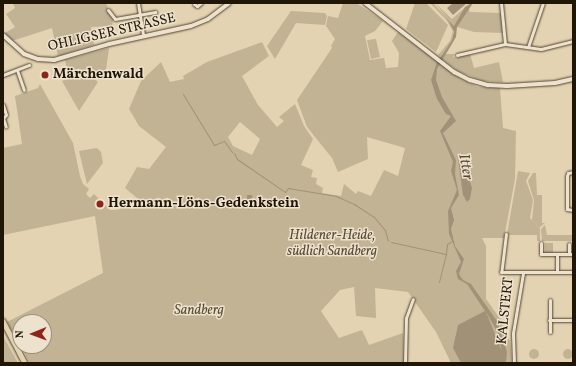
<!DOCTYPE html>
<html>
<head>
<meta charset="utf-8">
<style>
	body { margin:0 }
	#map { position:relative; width:576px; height:366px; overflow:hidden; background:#e3d3b2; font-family:Vollkorn,serif }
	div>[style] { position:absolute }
	.green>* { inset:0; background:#c2b395 }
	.round { border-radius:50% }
	.water>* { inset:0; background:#a19277 }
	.stream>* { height:1px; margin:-0.5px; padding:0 0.5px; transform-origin:0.5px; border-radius:0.5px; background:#a19277 }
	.roads { filter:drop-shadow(0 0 1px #524430) drop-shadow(0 0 1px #524430) }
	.street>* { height:3px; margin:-1.5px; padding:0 1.5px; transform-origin:1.5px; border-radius:1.5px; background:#ede2cd }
	.secondary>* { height:4px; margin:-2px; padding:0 2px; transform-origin:2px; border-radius:2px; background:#ede2cd }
	.primary>* { height:4.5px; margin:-2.25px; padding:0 2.25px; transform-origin:2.25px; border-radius:2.25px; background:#e3d3b2 }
	.dots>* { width:11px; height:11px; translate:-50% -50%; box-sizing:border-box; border:2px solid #ede2cd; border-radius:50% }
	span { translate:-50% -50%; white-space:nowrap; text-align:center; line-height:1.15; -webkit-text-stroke:3px #ede2cd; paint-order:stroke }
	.street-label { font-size:14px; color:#211505 }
	.poi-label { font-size:14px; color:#211505; font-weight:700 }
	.left { translate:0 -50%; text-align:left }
	.park-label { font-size:14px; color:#594c37; font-style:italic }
	.water-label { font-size:15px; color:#544733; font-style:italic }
	.frame { position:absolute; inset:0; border:4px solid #211505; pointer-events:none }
	.north { position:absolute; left:12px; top:314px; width:40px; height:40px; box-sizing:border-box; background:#ede2cd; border:1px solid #9b907d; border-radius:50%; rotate:269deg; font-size:11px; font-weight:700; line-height:16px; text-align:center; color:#211505 }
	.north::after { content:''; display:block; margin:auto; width:14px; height:18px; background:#8f2418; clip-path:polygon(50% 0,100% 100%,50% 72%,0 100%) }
</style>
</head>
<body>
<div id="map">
	<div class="green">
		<div style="clip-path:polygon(13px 3px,106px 3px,113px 20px,112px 26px,91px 27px,94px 45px,58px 56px,52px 28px,12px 41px,5px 33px,15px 27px,6px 14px,15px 8px)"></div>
		<div style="clip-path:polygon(evenodd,343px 3px,358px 4px,383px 21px,375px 31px,365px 36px,370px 60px,384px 58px,386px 68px,398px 67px,399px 53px,392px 41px,398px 32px,461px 79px,478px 87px,500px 88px,503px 128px,516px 131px,515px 179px,504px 238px,482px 238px,486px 246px,486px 299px,501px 320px,507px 338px,510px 340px,512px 363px,451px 363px,436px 332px,408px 292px,375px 288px,376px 318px,356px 316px,354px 287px,340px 290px,321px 311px,339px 338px,362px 330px,369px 345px,403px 333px,404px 363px,30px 363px,21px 346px,44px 346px,44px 322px,20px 322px,20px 345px,7px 322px,103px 273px,95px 216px,3px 235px,3px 148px,22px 144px,15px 96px,38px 88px,40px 84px,73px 143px,80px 176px,83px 184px,89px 189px,86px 194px,90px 198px,94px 194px,110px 210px,116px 210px,143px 203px,125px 188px,137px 167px,149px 169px,166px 147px,139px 126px,129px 109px,141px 81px,161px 62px,170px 82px,184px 79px,183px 76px,207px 62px,262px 42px,269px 56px,242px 76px,258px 105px,277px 127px,284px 121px,279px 117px,295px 104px,304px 126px,313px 139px,301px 165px,313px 170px,311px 177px,317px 178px,316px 184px,323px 188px,322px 193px,341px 196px,344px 184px,356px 194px,358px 191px,371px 196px,384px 170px,398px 176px,405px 148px,367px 137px,368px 159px,338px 172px,332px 158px,307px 127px,297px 100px,332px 48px,331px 46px,335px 39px,326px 26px,328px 16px,338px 18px,343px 3px,240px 122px,260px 139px,252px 155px,233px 146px,228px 137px,240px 122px)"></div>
		<div style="clip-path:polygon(415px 3px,426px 3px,448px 25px,436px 52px,406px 29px)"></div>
		<div style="clip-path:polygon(430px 3px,433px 3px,445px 18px,449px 22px,454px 32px,452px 40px,440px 57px,438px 55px,450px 41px,453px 31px,447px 21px)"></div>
		<div style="clip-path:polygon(435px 3px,452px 19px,470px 3px,473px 3px,468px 8px,470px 12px,501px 13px,503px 33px,474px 32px,454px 26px)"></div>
		<div style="clip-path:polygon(291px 11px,325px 13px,327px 16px,325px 25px,296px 23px,275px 59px,267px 46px)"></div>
		<div style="clip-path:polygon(376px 39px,380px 57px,371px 59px,367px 40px)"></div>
		<div style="clip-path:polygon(109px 48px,106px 70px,89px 74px,98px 82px,79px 111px,62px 81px,69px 78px,65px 60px)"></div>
		<div style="clip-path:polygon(445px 54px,455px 54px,453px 57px,457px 58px,470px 54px,474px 68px,499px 62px,503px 82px,483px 81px,458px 71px,442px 59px)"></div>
		<div style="clip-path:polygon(97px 148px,101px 152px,103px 163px,87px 184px,79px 151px)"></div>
		<div style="clip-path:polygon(518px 171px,530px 173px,526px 181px,533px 200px,530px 218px,540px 229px,540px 241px,537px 241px,537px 235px,507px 235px)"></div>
		<div style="clip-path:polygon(533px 173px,536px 173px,537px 195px,542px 195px,542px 223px,545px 223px,539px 228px,532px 220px,534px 200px,528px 181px)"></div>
		<div style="clip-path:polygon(545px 225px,547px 235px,573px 235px,573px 241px,542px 241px,541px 229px)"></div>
		<div style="clip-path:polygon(545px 243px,553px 243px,553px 254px,545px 254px)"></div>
		<div style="clip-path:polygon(3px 335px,3px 336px,18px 363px,3px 363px)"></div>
		<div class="round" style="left:563px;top:349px;width:10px;height:10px"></div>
		<div class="round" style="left:529px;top:349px;width:10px;height:10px"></div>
	</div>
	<div class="water">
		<div style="clip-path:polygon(evenodd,433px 3px,454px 26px,465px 7px,473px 3px,457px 27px,456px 37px,437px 69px,436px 80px,442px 97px,456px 121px,443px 133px,456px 160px,455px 174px,459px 195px,451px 208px,454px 220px,451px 229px,455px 246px,464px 259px,459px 274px,463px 280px,471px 284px,497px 321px,507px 352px,506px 363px,461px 363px,453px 348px,458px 325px,485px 311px,467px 284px,458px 279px,456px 271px,461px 262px,449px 234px,448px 211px,457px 190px,451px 171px,453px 162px,440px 131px,451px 116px,446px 114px,437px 99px,431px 80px,437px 62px,452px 40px,454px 32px,449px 22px,433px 3px,486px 312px,498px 333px,502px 351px,486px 312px)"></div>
		<div style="clip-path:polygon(453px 3px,467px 3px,453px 15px,447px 8px)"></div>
		<div style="clip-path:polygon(458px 158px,462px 158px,472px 188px,470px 199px,467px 202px,463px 195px)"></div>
		<div style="clip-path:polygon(247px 195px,252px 195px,254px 204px,248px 210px)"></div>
	</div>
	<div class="stream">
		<div style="left:183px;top:94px;width:60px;rotate:58.7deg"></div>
		<div style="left:214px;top:145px;width:11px;rotate:-22deg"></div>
		<div style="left:224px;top:141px;width:14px;rotate:54deg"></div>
		<div style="left:234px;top:153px;width:7px;rotate:63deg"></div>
		<div style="left:237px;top:159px;width:58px;rotate:34.5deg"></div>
		<div style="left:285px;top:192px;width:5px;rotate:-53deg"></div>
		<div style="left:288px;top:188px;width:49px;rotate:9.5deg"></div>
		<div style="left:336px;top:196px;width:20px;rotate:24deg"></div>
		<div style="left:354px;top:204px;width:24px;rotate:33deg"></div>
		<div style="left:374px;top:217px;width:17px;rotate:50deg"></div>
		<div style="left:385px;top:230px;width:11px;rotate:75deg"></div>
		<div style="left:391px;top:242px;width:56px;rotate:12.3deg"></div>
		<div style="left:446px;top:254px;width:10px;rotate:-84deg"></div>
		<div style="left:447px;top:244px;width:6px;rotate:-31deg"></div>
		<div style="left:439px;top:282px;width:29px;rotate:-76deg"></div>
	</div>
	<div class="roads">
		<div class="street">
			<div style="left:138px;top:3px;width:33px;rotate:81deg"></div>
			<div style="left:501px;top:3px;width:41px;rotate:84.4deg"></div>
			<div style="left:194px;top:4px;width:4px;rotate:34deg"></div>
			<div style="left:197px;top:6px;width:5px;rotate:-37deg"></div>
			<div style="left:108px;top:10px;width:11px;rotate:52deg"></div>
			<div style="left:115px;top:19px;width:41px;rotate:-9.9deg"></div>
			<div style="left:528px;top:47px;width:46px;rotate:-71.2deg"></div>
			<div style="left:457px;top:55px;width:49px;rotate:-12.9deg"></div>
			<div style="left:505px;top:44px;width:36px;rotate:8deg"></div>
			<div style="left:541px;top:49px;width:33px;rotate:-14deg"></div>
			<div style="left:17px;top:70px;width:21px;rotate:71deg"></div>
			<div style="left:3px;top:75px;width:28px;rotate:-21deg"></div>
			<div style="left:3px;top:105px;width:10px;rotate:73deg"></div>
			<div style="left:6px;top:115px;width:4px;rotate:135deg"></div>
			<div style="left:3px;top:118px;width:9px;rotate:72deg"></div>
			<div style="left:573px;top:172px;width:5px;rotate:169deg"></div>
			<div style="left:568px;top:173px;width:3px;rotate:108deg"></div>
			<div style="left:567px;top:176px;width:33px;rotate:90deg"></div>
			<div style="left:567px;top:209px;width:6px;rotate:9deg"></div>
			<div style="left:506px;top:234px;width:38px;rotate:97deg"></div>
			<div style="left:501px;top:272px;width:72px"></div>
			<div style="left:541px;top:243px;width:11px;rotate:90deg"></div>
			<div style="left:541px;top:254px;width:32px"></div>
			<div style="left:569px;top:244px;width:10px;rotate:90deg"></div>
			<div style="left:557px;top:254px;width:18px;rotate:90deg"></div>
			<div style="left:550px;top:300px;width:32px;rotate:90deg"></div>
			<div style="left:549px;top:320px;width:24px"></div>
			<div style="left:405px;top:363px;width:45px;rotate:-88.7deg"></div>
			<div style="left:406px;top:318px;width:20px;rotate:-70deg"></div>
			<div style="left:514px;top:363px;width:30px;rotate:-92deg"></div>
			<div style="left:513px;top:333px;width:61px;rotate:-80.5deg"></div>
		</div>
		<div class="secondary">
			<div style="left:365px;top:3px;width:113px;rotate:37.8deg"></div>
			<div style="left:454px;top:72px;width:18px;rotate:27deg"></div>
			<div style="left:470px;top:80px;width:19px;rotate:16deg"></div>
			<div style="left:488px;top:85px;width:19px;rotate:3deg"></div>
			<div style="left:507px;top:86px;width:48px;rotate:-3.6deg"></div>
			<div style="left:555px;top:83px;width:18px;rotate:-13deg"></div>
			<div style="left:3px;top:35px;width:28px;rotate:42deg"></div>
			<div style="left:24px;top:54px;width:15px;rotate:20deg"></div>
			<div style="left:38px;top:59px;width:16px;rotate:4deg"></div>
			<div style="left:54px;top:60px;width:57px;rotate:-16.2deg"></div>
			<div style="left:109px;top:44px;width:84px;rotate:-12.4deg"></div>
			<div style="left:191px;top:26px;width:18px;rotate:-22deg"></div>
			<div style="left:208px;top:19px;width:26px;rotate:-37deg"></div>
		</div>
		<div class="primary">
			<div style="left:3px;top:321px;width:47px;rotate:62.4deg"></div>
		</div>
	</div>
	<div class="dots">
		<div style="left:45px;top:75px;background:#8f2418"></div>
		<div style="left:100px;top:204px;background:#8f2418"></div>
	</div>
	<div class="street-label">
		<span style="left:112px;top:33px;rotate:-13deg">OHLIGSER STRASSE</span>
		<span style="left:506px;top:311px;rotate:-84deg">KALSTERT</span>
	</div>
	<div class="poi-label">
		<span class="left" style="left:53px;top:75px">Märchenwald</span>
		<span class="left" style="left:108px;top:204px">Hermann-Löns-Gedenkstein</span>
	</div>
	<div class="park-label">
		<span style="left:332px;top:244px">Hildener-Heide,<br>südlich Sandberg</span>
		<span style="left:199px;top:311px">Sandberg</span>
	</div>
	<div class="water-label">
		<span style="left:465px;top:167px;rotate:79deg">Itter</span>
	</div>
	<div class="frame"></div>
	<div class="north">N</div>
</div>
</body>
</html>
